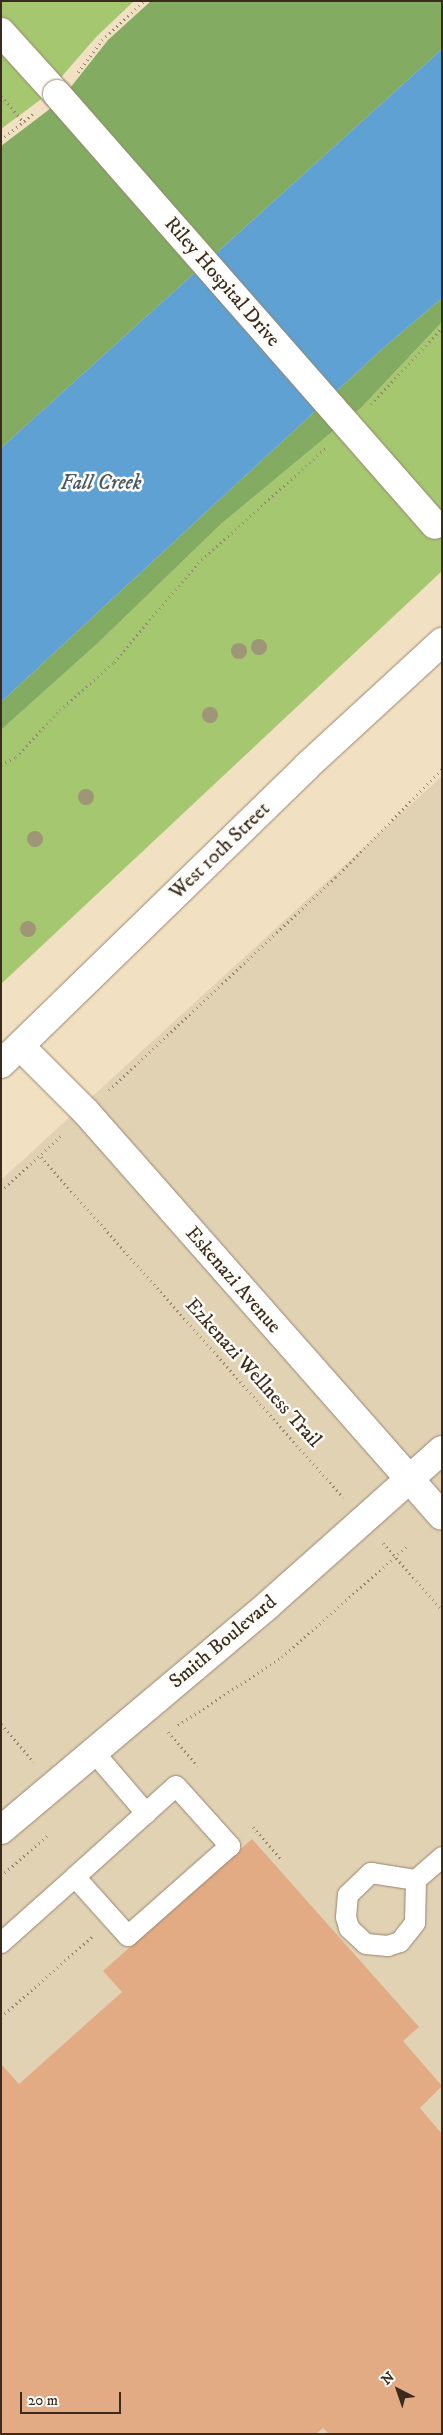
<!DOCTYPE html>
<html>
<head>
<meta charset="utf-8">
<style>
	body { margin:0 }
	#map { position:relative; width:443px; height:2435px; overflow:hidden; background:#f2e0c2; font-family:"IM FELL DW Pica",serif }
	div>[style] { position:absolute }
	.built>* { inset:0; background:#e1d2b4 }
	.green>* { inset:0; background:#a4c770 }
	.forest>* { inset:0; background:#83ac62 }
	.water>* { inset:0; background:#5fa1d3 }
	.building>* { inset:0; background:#e2ab84 }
	.path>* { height:3px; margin-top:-1.5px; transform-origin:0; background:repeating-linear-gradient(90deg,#968570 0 1px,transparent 0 5px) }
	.roads { filter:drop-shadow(0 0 1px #968570) drop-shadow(0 0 1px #968570) }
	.lane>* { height:20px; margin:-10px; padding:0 10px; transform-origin:10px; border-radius:10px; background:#fff }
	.street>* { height:28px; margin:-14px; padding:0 14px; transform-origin:14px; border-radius:14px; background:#fff }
	.primary>* { height:28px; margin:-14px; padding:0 14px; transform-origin:14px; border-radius:14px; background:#fff }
	.bridges { filter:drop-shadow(0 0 1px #968570) drop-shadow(0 0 1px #968570) }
	.street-bridge>* { height:28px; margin:-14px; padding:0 14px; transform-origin:14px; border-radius:14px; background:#fff }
	.trees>* { width:16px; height:16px; margin:-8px; border-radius:50%; background:#9e9676 }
	span { translate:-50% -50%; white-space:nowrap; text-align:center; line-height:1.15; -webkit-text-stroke:5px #fdfcf7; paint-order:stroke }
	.street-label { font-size:20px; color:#3b2a1e }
	.water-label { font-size:21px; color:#495a66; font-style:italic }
	.frame { position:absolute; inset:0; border:2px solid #3b2a1e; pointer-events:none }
	.north { position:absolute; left:373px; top:2365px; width:50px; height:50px; -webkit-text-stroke:4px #fdfcf7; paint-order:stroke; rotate:319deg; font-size:14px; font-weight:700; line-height:20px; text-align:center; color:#3b2a1e }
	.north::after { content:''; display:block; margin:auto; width:18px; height:22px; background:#3b2a1e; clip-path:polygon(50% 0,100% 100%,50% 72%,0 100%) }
	.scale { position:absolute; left:20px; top:2392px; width:101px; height:22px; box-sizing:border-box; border:2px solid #3b2a1e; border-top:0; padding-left:6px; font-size:15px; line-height:18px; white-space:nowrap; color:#3b2a1e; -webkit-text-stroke:4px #fdfcf7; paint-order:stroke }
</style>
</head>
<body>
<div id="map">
	<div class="built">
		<div style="clip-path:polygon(442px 776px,442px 2434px,1px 2434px,1px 1180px)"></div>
	</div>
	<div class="green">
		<div style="clip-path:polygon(1px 1px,134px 1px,96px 37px,44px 97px,1px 129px)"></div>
		<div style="clip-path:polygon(442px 322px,442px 571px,1px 984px,1px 730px,98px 643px,221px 524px,361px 408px)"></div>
	</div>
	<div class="forest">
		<div style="clip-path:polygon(151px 1px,442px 1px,442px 49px,1px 448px,1px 146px,59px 102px,108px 40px)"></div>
		<div style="clip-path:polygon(442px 298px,442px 322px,361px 408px,221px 524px,98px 643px,1px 730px,1px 702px,381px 350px)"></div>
	</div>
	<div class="water">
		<div style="clip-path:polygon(442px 49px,442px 298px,381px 350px,1px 702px,1px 448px)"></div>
	</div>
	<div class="building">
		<div style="clip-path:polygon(252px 1839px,419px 2027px,403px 2041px,442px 2086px,420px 2108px,442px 2134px,442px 2434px,329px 2434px,323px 2428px,316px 2434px,1px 2434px,1px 2064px,19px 2084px,122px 1992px,103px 1971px)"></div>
	</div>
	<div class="path">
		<div style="left:78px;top:72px;width:40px;rotate:-53deg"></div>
		<div style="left:102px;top:40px;width:57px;rotate:-42.9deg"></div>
		<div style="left:1px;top:96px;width:35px;rotate:49deg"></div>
		<div style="left:1px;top:140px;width:41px;rotate:-39.1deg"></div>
		<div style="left:371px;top:404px;width:104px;rotate:-46.9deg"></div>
		<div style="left:1px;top:765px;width:17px;rotate:-28deg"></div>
		<div style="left:16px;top:757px;width:64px;rotate:-46.9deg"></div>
		<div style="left:60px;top:710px;width:72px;rotate:-41.6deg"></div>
		<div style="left:114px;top:662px;width:130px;rotate:-49.7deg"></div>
		<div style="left:198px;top:563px;width:173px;rotate:-42deg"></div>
		<div style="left:109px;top:1090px;width:311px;rotate:-43.2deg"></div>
		<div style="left:336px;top:877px;width:151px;rotate:-45.5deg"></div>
		<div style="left:41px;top:1157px;width:455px;rotate:48.4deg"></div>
		<div style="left:1px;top:1191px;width:84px;rotate:-42.6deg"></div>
		<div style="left:383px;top:1543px;width:89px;rotate:48.6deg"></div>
		<div style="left:1px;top:1724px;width:50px;rotate:49deg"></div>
		<div style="left:178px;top:1725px;width:124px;rotate:-33.2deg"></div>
		<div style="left:282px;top:1657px;width:167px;rotate:-41.6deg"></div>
		<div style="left:168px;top:1732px;width:45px;rotate:48.6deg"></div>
		<div style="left:253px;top:1827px;width:44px;rotate:48.7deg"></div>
		<div style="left:1px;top:1876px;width:64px;rotate:-41.2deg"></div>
		<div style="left:1px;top:2017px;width:123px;rotate:-41.4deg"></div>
	</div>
	<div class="roads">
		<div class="lane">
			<div style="left:93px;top:1751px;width:82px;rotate:49.5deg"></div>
			<div style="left:371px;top:1873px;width:46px;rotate:8.8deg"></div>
			<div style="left:416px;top:1880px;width:43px;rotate:91.3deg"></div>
			<div style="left:415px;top:1923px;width:24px;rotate:128deg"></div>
			<div style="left:400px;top:1942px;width:13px;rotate:162deg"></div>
			<div style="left:388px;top:1946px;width:22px;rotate:-175deg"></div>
			<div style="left:366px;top:1944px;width:23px;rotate:-137deg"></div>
			<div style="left:349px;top:1928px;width:11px;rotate:-105deg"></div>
			<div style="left:346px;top:1917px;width:22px;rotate:-85deg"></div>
			<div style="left:348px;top:1895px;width:32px;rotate:-44deg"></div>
			<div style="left:416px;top:1880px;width:35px;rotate:-41deg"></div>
			<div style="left:1px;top:1943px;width:99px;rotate:-41.7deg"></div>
			<div style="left:75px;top:1877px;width:96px;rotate:-42deg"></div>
			<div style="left:146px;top:1813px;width:40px;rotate:-42deg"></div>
			<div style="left:176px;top:1786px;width:81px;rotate:48deg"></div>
			<div style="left:230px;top:1846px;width:136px;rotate:138.6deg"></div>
			<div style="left:128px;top:1936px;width:79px;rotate:-131.9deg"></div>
		</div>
		<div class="street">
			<div style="left:1px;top:32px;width:84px;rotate:47.9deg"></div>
			<div style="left:20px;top:1046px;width:93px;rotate:45deg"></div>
			<div style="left:86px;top:1112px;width:538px;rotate:48.61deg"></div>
			<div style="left:1px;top:1830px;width:349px;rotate:-40.1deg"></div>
			<div style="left:268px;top:1605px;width:233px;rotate:-41.7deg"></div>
		</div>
		<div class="primary">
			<div style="left:1px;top:1064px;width:426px;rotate:-44.2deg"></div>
			<div style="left:306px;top:767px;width:185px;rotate:-42.6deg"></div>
		</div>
	</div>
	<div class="bridges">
		<div class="street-bridge">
			<div style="left:57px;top:94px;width:573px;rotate:48.75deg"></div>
		</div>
	</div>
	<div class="trees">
		<div style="left:259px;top:647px"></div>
		<div style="left:239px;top:651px"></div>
		<div style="left:210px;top:715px"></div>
		<div style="left:86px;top:797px"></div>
		<div style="left:35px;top:839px"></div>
		<div style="left:28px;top:929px"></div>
	</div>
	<div class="street-label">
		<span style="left:222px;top:282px;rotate:49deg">Riley Hospital Drive</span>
		<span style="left:220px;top:851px;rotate:-44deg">West 10th Street</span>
		<span style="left:233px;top:1280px;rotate:49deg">Eskenazi Avenue</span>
		<span style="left:253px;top:1373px;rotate:48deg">Ezkenazi Wellness Trail</span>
		<span style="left:223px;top:1642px;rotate:-40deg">Smith Boulevard</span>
	</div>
	<div class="water-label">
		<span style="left:101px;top:483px">Fall Creek</span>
	</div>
	<div class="frame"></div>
	<div class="north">N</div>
	<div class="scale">20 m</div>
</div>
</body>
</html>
